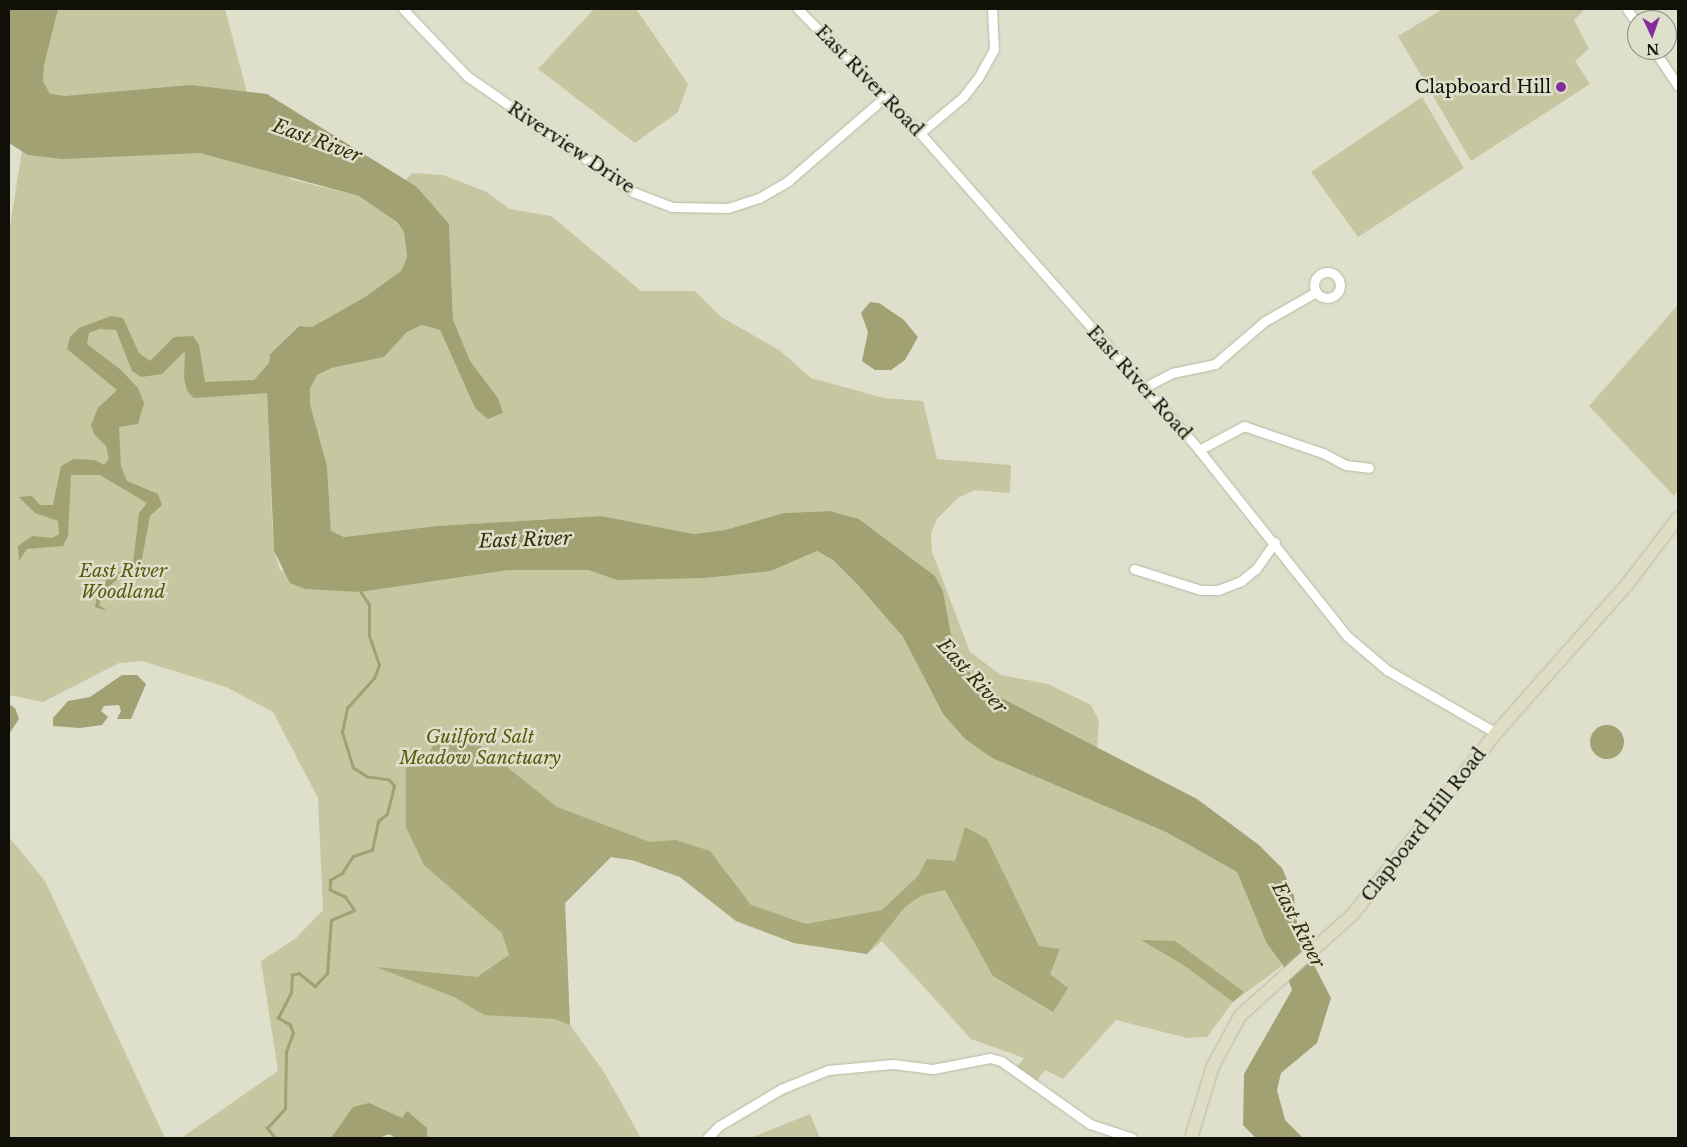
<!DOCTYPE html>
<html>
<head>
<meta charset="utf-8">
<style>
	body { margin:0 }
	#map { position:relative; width:1687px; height:1147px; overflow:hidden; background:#dfe0cb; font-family:"Libre Baskerville",serif }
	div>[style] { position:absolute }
	.green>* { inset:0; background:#c6c6a0 }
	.forest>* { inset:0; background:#a9a97c }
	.water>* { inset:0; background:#a1a174 }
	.round { border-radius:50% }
	.stream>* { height:2.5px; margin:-1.25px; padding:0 1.25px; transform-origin:1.25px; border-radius:1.25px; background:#a1a174 }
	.roads { filter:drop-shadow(0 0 1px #b8b8a4) drop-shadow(0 0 1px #b8b8a4) }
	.street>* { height:9px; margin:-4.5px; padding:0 4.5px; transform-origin:4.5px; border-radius:4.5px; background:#fff }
	.street>.ring { margin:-4.5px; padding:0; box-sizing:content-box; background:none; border:9px solid #fff; border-radius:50% }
	.secondary>* { height:12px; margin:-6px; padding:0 6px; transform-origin:6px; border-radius:6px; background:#dedec4 }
	.dots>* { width:14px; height:14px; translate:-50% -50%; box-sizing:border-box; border:2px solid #dfe0cb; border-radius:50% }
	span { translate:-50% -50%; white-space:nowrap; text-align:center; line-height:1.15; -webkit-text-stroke:5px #dfe0cb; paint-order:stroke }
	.street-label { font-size:18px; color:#101009 }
	.poi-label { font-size:18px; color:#101009 }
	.right { translate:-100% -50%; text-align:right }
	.park-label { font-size:18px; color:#5b590e; font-style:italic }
	.water-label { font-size:19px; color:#2f2e08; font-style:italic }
	.frame { position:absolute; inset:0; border:10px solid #101009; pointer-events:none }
	.north { position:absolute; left:1627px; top:10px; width:50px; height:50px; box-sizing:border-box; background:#dfe0cb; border:1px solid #8c8d7d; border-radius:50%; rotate:177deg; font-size:14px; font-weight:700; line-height:20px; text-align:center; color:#101009 }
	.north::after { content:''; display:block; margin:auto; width:18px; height:22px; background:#842e9c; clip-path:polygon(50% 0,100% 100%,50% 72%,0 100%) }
</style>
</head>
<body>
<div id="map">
	<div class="green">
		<div style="clip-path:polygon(9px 9px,225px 9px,249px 100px,290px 179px,359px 196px,390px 214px,404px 232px,407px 257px,401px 271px,365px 297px,312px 327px,298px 326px,270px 354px,267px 393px,272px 520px,274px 551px,280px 570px,360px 592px,509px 570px,588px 570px,617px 580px,771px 571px,817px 551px,833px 560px,858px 585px,903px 637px,943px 714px,965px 739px,992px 758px,1166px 832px,1237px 872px,1267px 944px,1283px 965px,1233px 1002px,1207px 1037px,1187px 1038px,1116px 1020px,1063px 1079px,1045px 1070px,1034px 1084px,1015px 1070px,1024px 1058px,971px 1039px,882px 941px,867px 954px,794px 943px,736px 921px,680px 877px,632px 860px,611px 857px,565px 903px,570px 1025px,604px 1072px,641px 1138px,396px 1138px,389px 1134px,379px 1138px,181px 1138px,278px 1071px,261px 961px,296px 938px,323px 910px,318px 798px,273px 712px,226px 687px,142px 661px,119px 663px,43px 702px,9px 695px,9px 232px,22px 151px,9px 143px)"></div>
		<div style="clip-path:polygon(594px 9px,636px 9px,688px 84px,678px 112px,635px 143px,538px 69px)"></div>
		<div style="clip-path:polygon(1443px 9px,1585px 9px,1574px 20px,1589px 49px,1575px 61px,1590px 84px,1471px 161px,1398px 36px)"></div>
		<div style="clip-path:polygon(1422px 97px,1464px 168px,1358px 237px,1311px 172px)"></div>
		<div style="clip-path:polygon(412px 173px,443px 175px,487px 192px,509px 209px,551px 216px,641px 291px,695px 291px,721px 317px,779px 350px,811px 378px,884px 398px,923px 401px,937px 459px,1011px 465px,1010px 493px,975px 490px,958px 498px,937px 519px,931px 533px,932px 552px,970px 652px,1001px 675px,1048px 684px,1091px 705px,1099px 721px,1097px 748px,986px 690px,955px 656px,943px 591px,935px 576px,859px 519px,830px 511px,784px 513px,725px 530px,694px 534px,601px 516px,437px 526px,344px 537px,331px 531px,327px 466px,310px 405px,310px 389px,317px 375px,332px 368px,384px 357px,407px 332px,422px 325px,440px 330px,475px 408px,498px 398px,470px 361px,453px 318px,449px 224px,417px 187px,405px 180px)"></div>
		<div style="clip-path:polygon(1678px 305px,1678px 490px,1674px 496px,1589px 406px)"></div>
		<div style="clip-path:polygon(9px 837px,45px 881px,165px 1138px,9px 1138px)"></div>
		<div style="clip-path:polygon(810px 1114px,820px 1138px,750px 1138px)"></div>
	</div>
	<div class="forest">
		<div style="clip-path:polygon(450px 730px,481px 746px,557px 807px,650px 842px,676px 840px,710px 851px,751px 905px,806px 924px,882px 910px,918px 876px,927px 859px,955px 861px,965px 827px,987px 839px,1039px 946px,1060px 949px,1050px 974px,1068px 988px,1053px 1012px,993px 976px,945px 890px,922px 895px,905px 907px,867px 954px,794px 943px,736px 921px,680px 877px,632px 860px,611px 857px,565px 903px,570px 1025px,555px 1019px,484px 1015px,454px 997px,376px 967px,477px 977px,509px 955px,502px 933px,424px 865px,406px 827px,406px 768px,429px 754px,439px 732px)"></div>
		<div style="clip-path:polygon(1141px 940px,1175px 941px,1244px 992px,1233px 1002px,1182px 964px)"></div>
	</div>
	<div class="water">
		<div style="clip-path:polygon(9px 9px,58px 9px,44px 65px,43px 81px,50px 94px,65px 96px,191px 85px,267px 94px,417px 187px,449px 224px,453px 319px,470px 361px,498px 398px,503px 413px,488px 419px,475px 408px,440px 330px,422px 325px,407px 332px,384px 357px,332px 368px,317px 375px,310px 389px,310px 404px,327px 466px,331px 531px,344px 537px,437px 526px,601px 516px,694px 534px,725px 530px,784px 513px,830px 511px,859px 519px,935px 576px,943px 591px,955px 656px,986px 690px,1197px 799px,1259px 845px,1282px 868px,1294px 896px,1298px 934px,1331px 998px,1317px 1043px,1281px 1073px,1277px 1090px,1285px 1120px,1303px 1138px,1256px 1138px,1243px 1125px,1244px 1074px,1292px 990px,1283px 965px,1267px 944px,1237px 872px,1166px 832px,992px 758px,965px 739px,943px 714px,903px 637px,858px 585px,833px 560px,817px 551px,771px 571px,704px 578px,617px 580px,588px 570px,509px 570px,360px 592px,305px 589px,290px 583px,274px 551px,267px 393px,194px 398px,187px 391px,184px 378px,185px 351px,162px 374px,141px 377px,132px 371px,116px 330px,99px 329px,89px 333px,87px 344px,121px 370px,138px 388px,144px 403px,138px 424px,119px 427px,121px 467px,127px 481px,158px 494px,162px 505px,150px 516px,138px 580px,122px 576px,104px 590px,99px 605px,107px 611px,95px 607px,99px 585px,133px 563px,139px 513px,147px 503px,100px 475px,71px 475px,68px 536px,63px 546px,27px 549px,19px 561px,18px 546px,32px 536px,52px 538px,59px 534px,58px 521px,35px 513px,19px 497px,32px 496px,40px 505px,53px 505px,61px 466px,74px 459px,95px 460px,104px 465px,109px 459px,106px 446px,94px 434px,91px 425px,98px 408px,117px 390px,67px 349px,70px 337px,79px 328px,111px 316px,123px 318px,139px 353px,150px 361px,174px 337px,193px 336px,199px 345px,205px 382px,254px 380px,269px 363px,270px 354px,299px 326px,312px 327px,365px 297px,401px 271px,407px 257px,404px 232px,397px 222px,359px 196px,200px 153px,62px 159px,28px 155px,9px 143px)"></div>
		<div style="clip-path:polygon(870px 302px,879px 303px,904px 320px,918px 337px,905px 360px,891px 370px,875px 370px,862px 361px,868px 332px,861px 313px)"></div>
		<div style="clip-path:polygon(122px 675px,137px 675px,146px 684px,131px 719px,117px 719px,121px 711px,119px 705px,104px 706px,101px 711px,108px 717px,102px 725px,80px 728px,53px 726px,53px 718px,68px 701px,90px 697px)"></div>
		<div style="clip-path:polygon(9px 704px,15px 708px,19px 719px,9px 734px)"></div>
		<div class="round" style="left:1590px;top:725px;width:34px;height:34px"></div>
		<div style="clip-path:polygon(369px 1103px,402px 1118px,407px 1111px,427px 1128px,427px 1138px,396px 1138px,389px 1134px,379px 1138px,331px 1138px,353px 1107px)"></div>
	</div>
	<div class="stream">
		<div style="left:254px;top:1138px;width:6px"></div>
		<div style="left:275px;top:1138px;width:13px;rotate:-129deg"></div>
		<div style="left:267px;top:1128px;width:26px;rotate:-47deg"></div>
		<div style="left:285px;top:1109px;width:57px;rotate:-89deg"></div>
		<div style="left:286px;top:1052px;width:20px;rotate:-70deg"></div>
		<div style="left:293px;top:1033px;width:9px;rotate:-111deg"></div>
		<div style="left:290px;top:1025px;width:14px;rotate:-150deg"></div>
		<div style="left:278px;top:1018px;width:28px;rotate:-63deg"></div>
		<div style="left:291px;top:993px;width:18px;rotate:-87deg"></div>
		<div style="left:292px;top:975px;width:7px;rotate:-16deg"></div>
		<div style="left:299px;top:973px;width:21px;rotate:39deg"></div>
		<div style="left:315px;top:986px;width:18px;rotate:-47deg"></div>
		<div style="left:327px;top:973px;width:53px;rotate:-85.7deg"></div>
		<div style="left:331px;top:920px;width:25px;rotate:-23deg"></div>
		<div style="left:354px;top:910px;width:16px;rotate:-125deg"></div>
		<div style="left:345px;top:897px;width:17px;rotate:-155deg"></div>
		<div style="left:330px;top:890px;width:10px;rotate:-90deg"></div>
		<div style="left:330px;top:880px;width:14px;rotate:-30deg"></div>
		<div style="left:342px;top:873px;width:20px;rotate:-57deg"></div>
		<div style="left:353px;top:856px;width:20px;rotate:-18deg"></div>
		<div style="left:372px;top:850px;width:30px;rotate:-78deg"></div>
		<div style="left:378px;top:821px;width:11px;rotate:-38deg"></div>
		<div style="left:387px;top:814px;width:29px;rotate:-76deg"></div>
		<div style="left:394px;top:786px;width:8px;rotate:-130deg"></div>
		<div style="left:389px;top:780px;width:22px;rotate:-172deg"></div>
		<div style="left:367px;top:777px;width:17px;rotate:-147deg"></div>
		<div style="left:353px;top:768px;width:38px;rotate:-107deg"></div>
		<div style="left:342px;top:732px;width:25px;rotate:-78deg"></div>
		<div style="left:347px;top:708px;width:40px;rotate:-48deg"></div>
		<div style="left:374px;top:678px;width:14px;rotate:-69deg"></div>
		<div style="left:379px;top:665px;width:31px;rotate:-109deg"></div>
		<div style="left:369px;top:636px;width:31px;rotate:-90deg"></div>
		<div style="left:369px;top:605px;width:17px;rotate:-123deg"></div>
	</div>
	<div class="roads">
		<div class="street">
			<div style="left:403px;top:9px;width:93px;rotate:46.3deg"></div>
			<div style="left:467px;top:76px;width:203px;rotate:34.9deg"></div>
			<div style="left:633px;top:192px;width:42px;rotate:21deg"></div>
			<div style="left:672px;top:207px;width:56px;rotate:1deg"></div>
			<div style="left:728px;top:208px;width:33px;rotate:-18deg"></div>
			<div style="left:759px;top:198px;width:34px;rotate:-30deg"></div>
			<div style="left:788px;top:181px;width:130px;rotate:-40.9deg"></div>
			<div style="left:798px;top:9px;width:174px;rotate:45.5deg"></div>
			<div style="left:920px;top:133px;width:422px;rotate:48.6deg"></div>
			<div style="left:1199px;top:450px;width:238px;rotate:51.5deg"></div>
			<div style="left:1347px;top:636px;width:52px;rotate:40.4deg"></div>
			<div style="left:1387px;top:670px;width:126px;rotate:30deg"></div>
			<div style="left:1627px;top:9px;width:18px;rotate:56deg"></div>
			<div style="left:1654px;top:50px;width:43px;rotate:56.3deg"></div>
			<div style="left:920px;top:133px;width:56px;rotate:-39.9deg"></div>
			<div style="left:963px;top:97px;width:24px;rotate:-52deg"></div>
			<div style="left:978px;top:78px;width:33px;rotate:-61deg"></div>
			<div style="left:994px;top:49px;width:40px;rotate:-92.9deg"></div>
			<div class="ring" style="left:1314px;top:272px;width:17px;height:17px"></div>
			<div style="left:1143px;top:388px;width:33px;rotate:-27deg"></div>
			<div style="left:1172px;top:373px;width:44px;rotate:-11.8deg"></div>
			<div style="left:1215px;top:364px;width:66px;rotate:-40.7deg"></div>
			<div style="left:1265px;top:321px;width:59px;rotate:-29.6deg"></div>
			<div style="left:1199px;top:450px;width:51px;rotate:-28.1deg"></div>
			<div style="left:1244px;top:426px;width:83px;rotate:18.9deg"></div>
			<div style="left:1323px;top:453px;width:26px;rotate:28deg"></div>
			<div style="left:1346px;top:465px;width:23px;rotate:7deg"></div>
			<div style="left:1134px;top:569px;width:70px;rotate:17.4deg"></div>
			<div style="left:1201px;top:590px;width:17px"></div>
			<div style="left:1218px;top:590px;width:25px;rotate:-21deg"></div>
			<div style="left:1241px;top:581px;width:19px;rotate:-39deg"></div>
			<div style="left:1256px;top:569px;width:33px;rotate:-55deg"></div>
			<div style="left:707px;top:1138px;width:17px;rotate:-45deg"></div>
			<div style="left:719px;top:1126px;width:72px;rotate:-30.8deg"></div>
			<div style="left:781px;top:1089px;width:51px;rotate:-22deg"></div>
			<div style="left:828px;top:1070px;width:65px;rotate:-5.3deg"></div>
			<div style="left:893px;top:1064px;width:40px;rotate:7.1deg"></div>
			<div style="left:933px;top:1069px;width:58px;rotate:-10.9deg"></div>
			<div style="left:990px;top:1058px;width:11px;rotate:15deg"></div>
			<div style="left:1001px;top:1061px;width:109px;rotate:35.3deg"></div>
			<div style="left:1090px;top:1124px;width:44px;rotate:18.4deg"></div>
		</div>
		<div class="secondary">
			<div style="left:1191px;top:1138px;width:75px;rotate:-73deg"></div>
			<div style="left:1213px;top:1066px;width:57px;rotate:-61.6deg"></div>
			<div style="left:1240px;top:1016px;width:152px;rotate:-42.1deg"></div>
			<div style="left:1353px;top:914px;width:231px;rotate:-51.7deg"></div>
			<div style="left:1496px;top:733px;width:201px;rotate:-48.6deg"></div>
			<div style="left:1629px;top:582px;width:81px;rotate:-52.6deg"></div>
		</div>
	</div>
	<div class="dots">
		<div style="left:1561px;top:87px;background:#842e9c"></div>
	</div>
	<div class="street-label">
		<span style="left:869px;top:81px;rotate:46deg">East River Road</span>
		<span style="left:571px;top:148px;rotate:34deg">Riverview Drive</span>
		<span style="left:1139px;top:383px;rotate:48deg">East River Road</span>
		<span style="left:1424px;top:825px;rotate:-52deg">Clapboard Hill Road</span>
	</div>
	<div class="poi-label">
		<span class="right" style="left:1551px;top:87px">Clapboard Hill</span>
	</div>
	<div class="park-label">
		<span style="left:123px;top:582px">East River<br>Woodland</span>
		<span style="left:480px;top:748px">Guilford Salt<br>Meadow Sanctuary</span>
	</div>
	<div class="water-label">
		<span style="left:317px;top:141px;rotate:20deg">East River</span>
		<span style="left:525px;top:540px;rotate:-2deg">East River</span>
		<span style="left:972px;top:676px;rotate:48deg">East River</span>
		<span style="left:1298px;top:925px;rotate:63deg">East River</span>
	</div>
	<div class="frame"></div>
	<div class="north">N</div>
</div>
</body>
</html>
